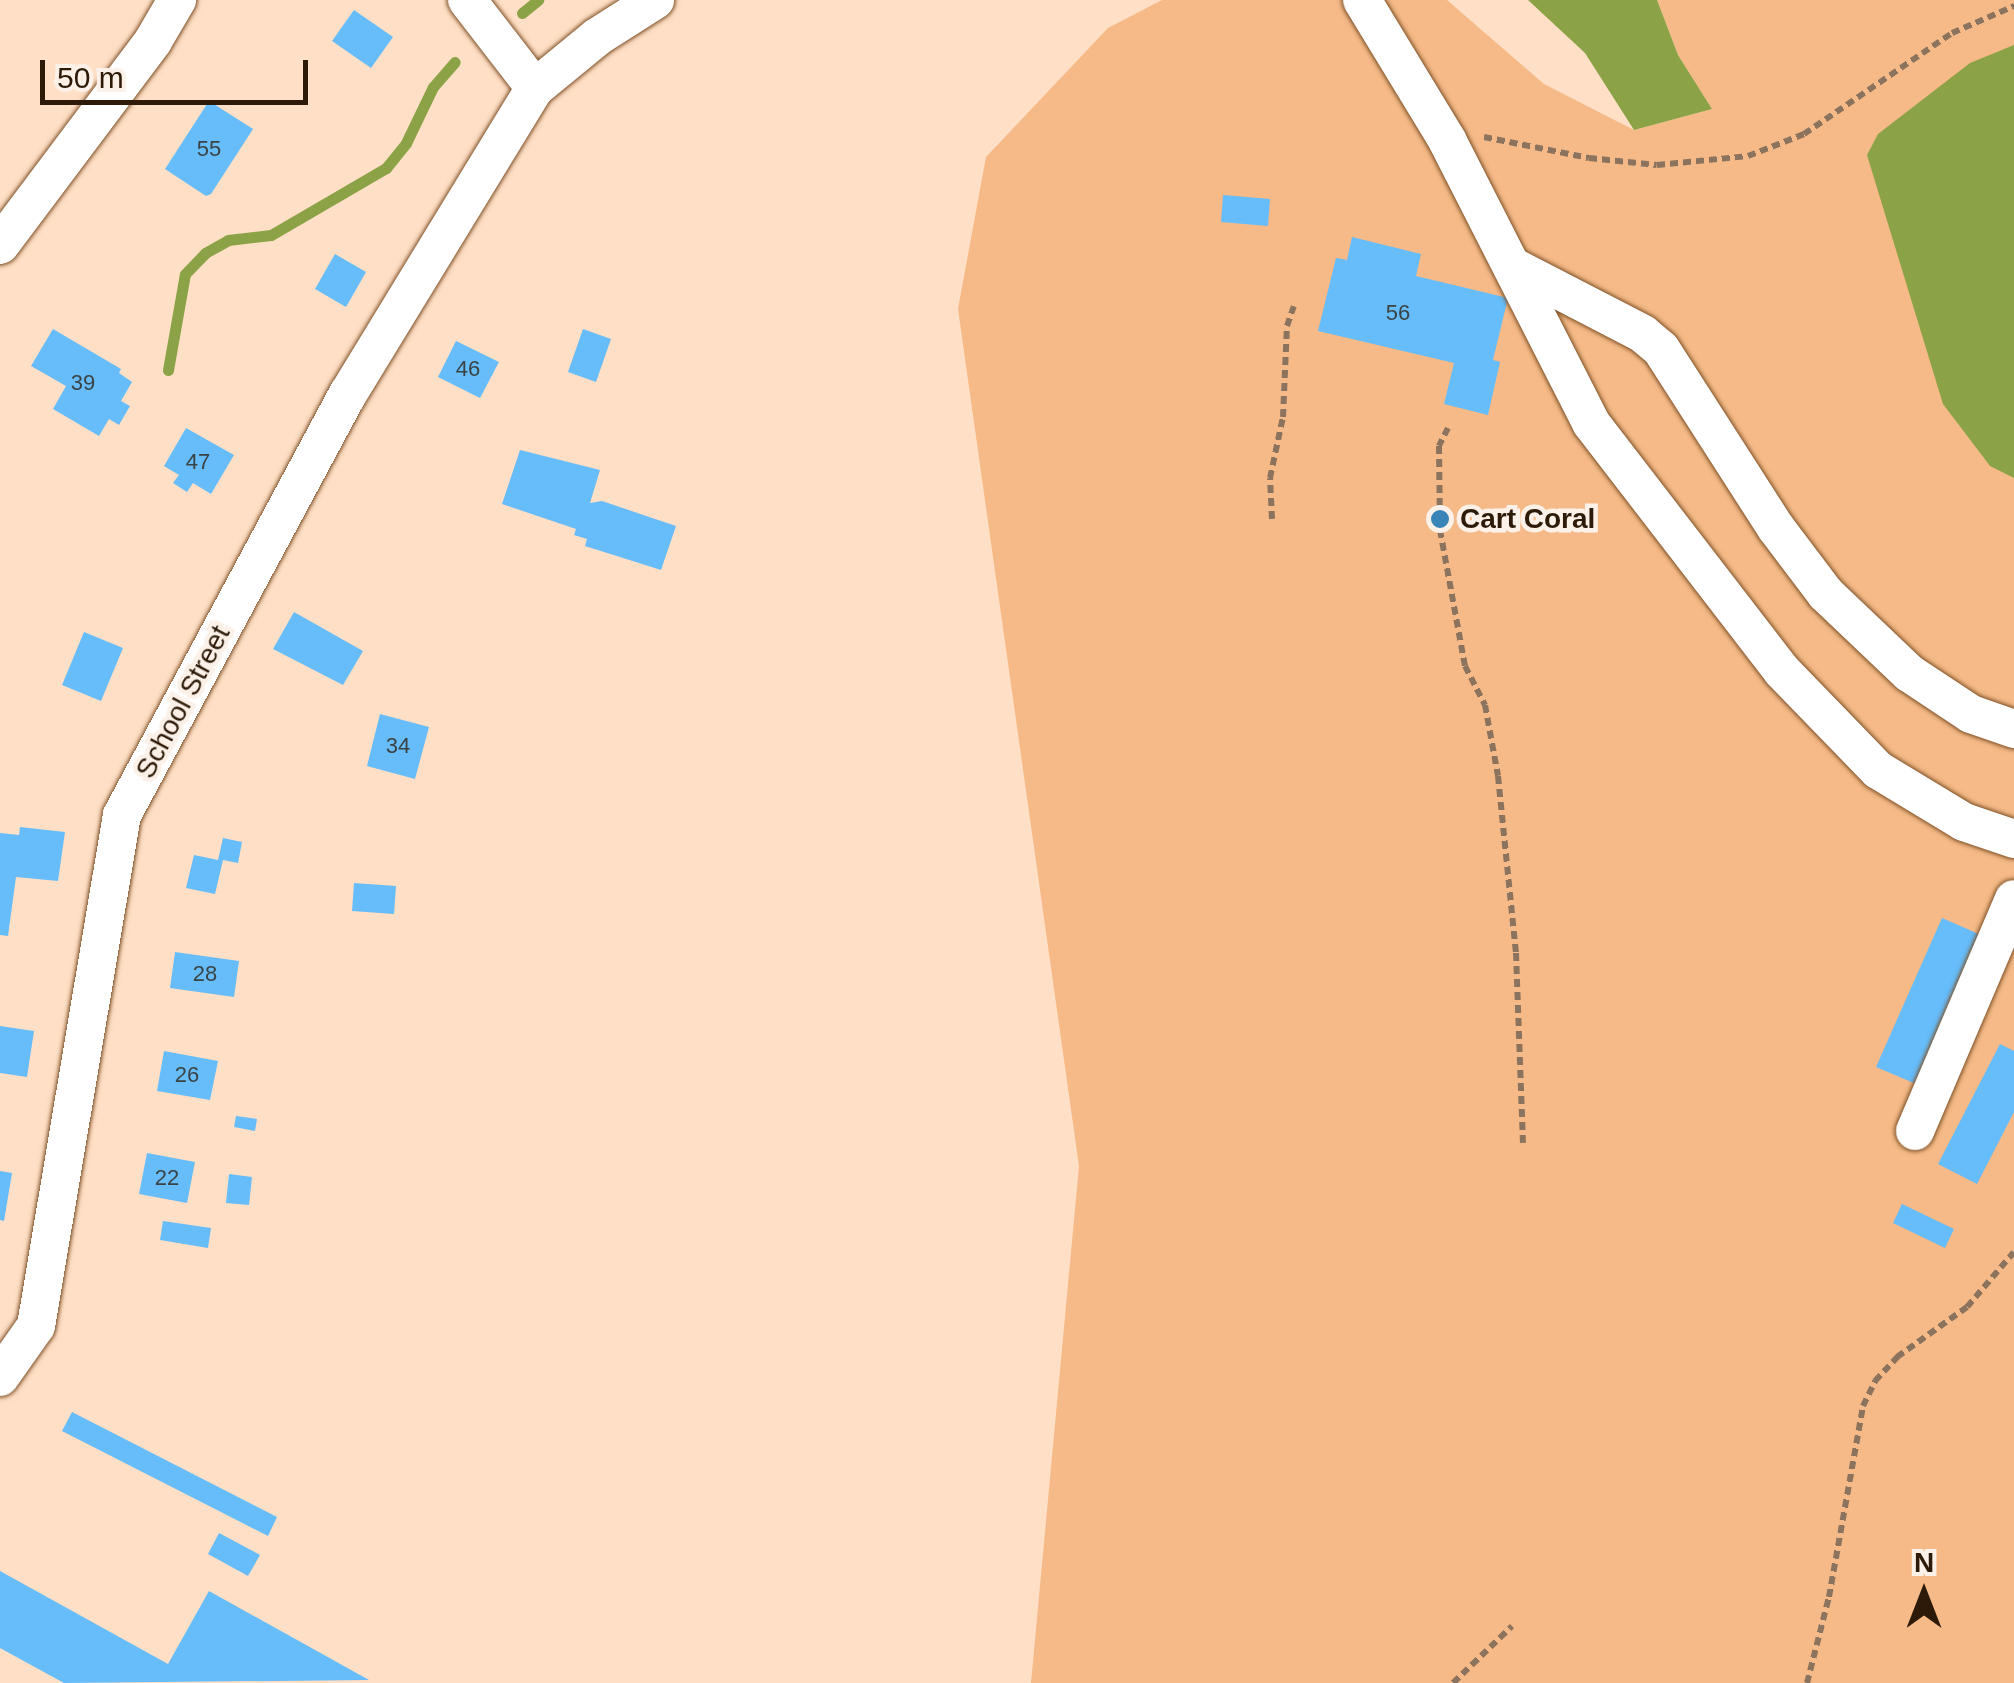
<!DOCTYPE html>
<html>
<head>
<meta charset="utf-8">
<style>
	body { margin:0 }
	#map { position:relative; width:2014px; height:1683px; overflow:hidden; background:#ffdfc5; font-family:Helvetica,sans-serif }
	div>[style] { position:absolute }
	.green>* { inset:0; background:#f5ba87 }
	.water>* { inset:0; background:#8ca246 }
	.stream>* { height:11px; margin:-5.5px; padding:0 5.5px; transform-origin:5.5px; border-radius:5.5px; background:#8ca246 }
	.building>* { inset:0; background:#66bdfa }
	.path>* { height:6px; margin-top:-3px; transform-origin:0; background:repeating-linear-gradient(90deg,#8c735e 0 8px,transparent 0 13px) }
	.roads { filter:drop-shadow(0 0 2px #7e5026) drop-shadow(0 0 2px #7e5026) }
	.minor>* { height:38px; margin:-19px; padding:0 19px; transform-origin:19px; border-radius:19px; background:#fff }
	.dots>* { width:28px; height:28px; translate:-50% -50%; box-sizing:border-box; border:5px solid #fcf1e8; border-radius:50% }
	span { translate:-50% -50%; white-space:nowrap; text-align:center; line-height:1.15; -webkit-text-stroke:9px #fcf1e8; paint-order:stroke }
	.number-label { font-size:22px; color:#3b4345 }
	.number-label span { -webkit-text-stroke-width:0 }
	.poi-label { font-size:28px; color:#2d1a09; font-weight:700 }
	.left { translate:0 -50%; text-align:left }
	.street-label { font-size:28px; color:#2d1a09 }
	.north { position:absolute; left:1874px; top:1543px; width:100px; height:100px; -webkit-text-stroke:8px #fcf1e8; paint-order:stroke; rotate:0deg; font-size:28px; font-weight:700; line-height:40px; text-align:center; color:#2d1a09 }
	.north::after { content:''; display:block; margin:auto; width:35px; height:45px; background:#2d1a09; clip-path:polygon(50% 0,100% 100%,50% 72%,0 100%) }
	.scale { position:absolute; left:40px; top:60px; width:268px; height:45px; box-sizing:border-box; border:5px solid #2d1a09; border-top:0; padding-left:12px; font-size:30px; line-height:35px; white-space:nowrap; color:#2d1a09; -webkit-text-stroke:8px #fcf1e8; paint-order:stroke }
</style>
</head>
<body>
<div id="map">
	<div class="green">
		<div style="clip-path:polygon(1162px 0,1447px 0,1544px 84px,1634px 130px,1712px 109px,1678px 55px,1657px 0,2014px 0,2014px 1683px,1031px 1683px,1079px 1166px,958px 309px,986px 157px,1108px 28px)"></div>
	</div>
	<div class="water">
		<div style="clip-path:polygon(1528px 0,1657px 0,1678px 55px,1712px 109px,1634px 130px,1585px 53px)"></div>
		<div style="clip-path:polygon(2014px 45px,2014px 478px,1990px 466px,1943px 404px,1867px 155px,1878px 134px,1970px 63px)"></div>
	</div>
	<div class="stream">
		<div style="left:522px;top:13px;width:21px;rotate:-39deg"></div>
		<div style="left:168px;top:370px;width:97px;rotate:-80deg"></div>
		<div style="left:185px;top:274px;width:29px;rotate:-46deg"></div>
		<div style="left:205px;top:253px;width:26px;rotate:-29deg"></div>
		<div style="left:228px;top:240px;width:43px;rotate:-6.6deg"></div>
		<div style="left:271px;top:235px;width:133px;rotate:-30.2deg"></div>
		<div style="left:386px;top:168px;width:32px;rotate:-51deg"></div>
		<div style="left:406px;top:143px;width:62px;rotate:-64.3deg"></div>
		<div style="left:433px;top:87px;width:33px;rotate:-49deg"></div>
	</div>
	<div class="building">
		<div style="clip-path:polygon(354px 10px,393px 37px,371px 68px,332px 41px)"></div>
		<div style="clip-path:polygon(209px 101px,253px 129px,211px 194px,206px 196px,165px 169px)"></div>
		<div style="clip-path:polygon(1223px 195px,1270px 199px,1268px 226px,1221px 222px)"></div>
		<div style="clip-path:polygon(1352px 237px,1421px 254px,1416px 276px,1508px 298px,1493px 360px,1500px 362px,1488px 415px,1444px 404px,1454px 363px,1318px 331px,1336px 258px,1347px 260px)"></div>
		<div style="clip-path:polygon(335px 254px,366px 272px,346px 307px,315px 289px)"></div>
		<div style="clip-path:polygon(53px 329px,121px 369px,119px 373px,132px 382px,121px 401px,130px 406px,119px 425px,109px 419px,99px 436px,53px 409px,66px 386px,31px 366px)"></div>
		<div style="clip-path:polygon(583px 329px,611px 339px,596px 382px,568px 372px)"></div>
		<div style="clip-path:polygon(456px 341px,499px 362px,480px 398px,438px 377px)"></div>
		<div style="clip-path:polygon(186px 428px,234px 455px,211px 494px,193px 483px,187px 492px,173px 483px,179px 475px,164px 466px)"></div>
		<div style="clip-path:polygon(520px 450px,600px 470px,590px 503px,602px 501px,676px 526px,661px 570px,585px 546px,587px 539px,574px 535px,576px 529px,502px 504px)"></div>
		<div style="clip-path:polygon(294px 612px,363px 651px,343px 685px,273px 649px)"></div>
		<div style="clip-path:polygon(84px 632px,123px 648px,101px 701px,62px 685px)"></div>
		<div style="clip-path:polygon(380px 714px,429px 727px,415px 779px,367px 766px)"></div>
		<div style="clip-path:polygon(20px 827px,65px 832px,58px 881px,16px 877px,8px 936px,0 935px,0 833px,19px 835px)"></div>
		<div style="clip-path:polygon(223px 838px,242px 842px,238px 863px,223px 860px,215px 894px,186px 888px,194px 855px,218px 860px)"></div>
		<div style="clip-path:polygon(354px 883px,396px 886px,394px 914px,352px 911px)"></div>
		<div style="clip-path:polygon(1942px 918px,1981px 935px,1916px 1084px,1876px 1067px)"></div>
		<div style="clip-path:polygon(175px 952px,239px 961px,234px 997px,170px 988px)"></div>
		<div style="clip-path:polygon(0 1026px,34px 1031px,27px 1077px,0 1073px)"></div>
		<div style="clip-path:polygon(2000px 1044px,2014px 1051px,2014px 1112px,1977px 1184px,1938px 1164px)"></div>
		<div style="clip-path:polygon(164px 1051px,218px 1061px,210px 1100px,157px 1091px)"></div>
		<div style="clip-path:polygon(236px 1116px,257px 1119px,255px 1131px,234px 1127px)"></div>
		<div style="clip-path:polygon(147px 1153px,195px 1162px,187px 1203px,139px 1194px)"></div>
		<div style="clip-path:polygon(0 1171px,12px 1173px,4px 1221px,0 1220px)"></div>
		<div style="clip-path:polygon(229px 1174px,252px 1177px,249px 1205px,226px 1203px)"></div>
		<div style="clip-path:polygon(1902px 1204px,1954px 1229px,1945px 1248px,1893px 1223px)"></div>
		<div style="clip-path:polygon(163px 1221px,211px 1228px,208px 1248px,160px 1240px)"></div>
		<div style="clip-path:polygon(72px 1412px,277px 1517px,268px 1536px,62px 1431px)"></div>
		<div style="clip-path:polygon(219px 1533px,260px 1555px,248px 1576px,208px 1554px)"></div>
		<div style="clip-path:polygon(0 1571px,168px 1664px,209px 1591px,369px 1680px,64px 1683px,0 1648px)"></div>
	</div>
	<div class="path">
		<div style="left:1484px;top:137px;width:107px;rotate:11.3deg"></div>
		<div style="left:1589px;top:158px;width:68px;rotate:5.9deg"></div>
		<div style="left:1657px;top:165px;width:91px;rotate:-5.6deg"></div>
		<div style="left:1748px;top:156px;width:60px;rotate:-21.4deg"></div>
		<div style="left:1804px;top:134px;width:179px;rotate:-34.3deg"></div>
		<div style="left:1952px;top:33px;width:68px;rotate:-23.5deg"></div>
		<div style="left:1448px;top:428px;width:20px;rotate:117deg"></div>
		<div style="left:1439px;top:446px;width:84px;rotate:89.3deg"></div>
		<div style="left:1440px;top:530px;width:138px;rotate:79.6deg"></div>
		<div style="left:1465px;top:666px;width:44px;rotate:62.9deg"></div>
		<div style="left:1485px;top:705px;width:72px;rotate:79.6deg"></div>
		<div style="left:1498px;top:776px;width:178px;rotate:84.2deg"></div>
		<div style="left:1516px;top:953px;width:190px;rotate:87.9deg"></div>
		<div style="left:1272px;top:519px;width:41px;rotate:-92.8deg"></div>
		<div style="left:1270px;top:478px;width:62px;rotate:-78deg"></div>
		<div style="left:1283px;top:417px;width:91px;rotate:-87.5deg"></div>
		<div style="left:1287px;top:326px;width:21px;rotate:-71deg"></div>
		<div style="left:1453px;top:1683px;width:82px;rotate:-44deg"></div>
		<div style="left:1807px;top:1683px;width:89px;rotate:-75.7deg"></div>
		<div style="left:1829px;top:1597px;width:194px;rotate:-79.9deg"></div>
		<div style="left:1863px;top:1406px;width:28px;rotate:-64deg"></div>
		<div style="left:1875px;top:1381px;width:33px;rotate:-47deg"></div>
		<div style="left:1897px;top:1357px;width:86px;rotate:-35.5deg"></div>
		<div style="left:1967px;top:1307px;width:72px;rotate:-49.5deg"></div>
	</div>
	<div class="roads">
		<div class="minor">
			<div style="left:467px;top:0;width:111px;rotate:52.3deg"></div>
			<div style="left:1362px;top:0;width:164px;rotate:58.7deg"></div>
			<div style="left:1447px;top:140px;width:318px;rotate:63deg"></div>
			<div style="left:1591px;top:423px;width:313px;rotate:52.4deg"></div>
			<div style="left:1782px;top:671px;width:138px;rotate:45.9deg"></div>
			<div style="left:1878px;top:770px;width:100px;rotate:31.2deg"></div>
			<div style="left:1964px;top:822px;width:53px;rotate:18.8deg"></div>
			<div style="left:0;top:245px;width:255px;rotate:-53.1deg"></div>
			<div style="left:153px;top:41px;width:48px;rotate:-59.7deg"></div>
			<div style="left:1514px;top:267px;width:145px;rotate:27.4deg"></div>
			<div style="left:1643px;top:334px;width:23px;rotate:40deg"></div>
			<div style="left:1661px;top:349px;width:213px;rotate:57.3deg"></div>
			<div style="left:1776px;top:528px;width:83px;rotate:52.9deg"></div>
			<div style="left:1826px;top:594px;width:115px;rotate:43.6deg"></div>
			<div style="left:1909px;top:673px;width:74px;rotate:33.5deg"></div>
			<div style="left:1971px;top:714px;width:46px;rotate:19.2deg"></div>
			<div style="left:1915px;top:1131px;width:252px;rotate:-66.9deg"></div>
			<div style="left:0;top:1377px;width:62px;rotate:-54.8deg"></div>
			<div style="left:36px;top:1326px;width:518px;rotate:-80.45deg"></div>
			<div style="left:122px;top:815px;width:478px;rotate:-61.8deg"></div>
			<div style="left:348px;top:394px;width:359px;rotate:-58.6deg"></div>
			<div style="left:535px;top:88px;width:80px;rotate:-39.4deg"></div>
			<div style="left:597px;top:37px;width:69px;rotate:-32.5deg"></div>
		</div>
	</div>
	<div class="dots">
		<div style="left:1440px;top:519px;background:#3985b8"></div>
	</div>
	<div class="number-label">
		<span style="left:209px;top:149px">55</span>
		<span style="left:1398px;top:313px">56</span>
		<span style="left:468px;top:369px">46</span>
		<span style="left:83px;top:383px">39</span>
		<span style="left:198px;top:462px">47</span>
		<span style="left:398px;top:746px">34</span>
		<span style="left:205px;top:974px">28</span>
		<span style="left:187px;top:1075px">26</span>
		<span style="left:167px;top:1178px">22</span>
	</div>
	<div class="poi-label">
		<span class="left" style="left:1460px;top:519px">Cart Coral</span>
	</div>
	<div class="street-label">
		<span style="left:183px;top:702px;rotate:-62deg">School Street</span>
	</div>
	<div class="north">N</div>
	<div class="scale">50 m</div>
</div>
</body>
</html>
